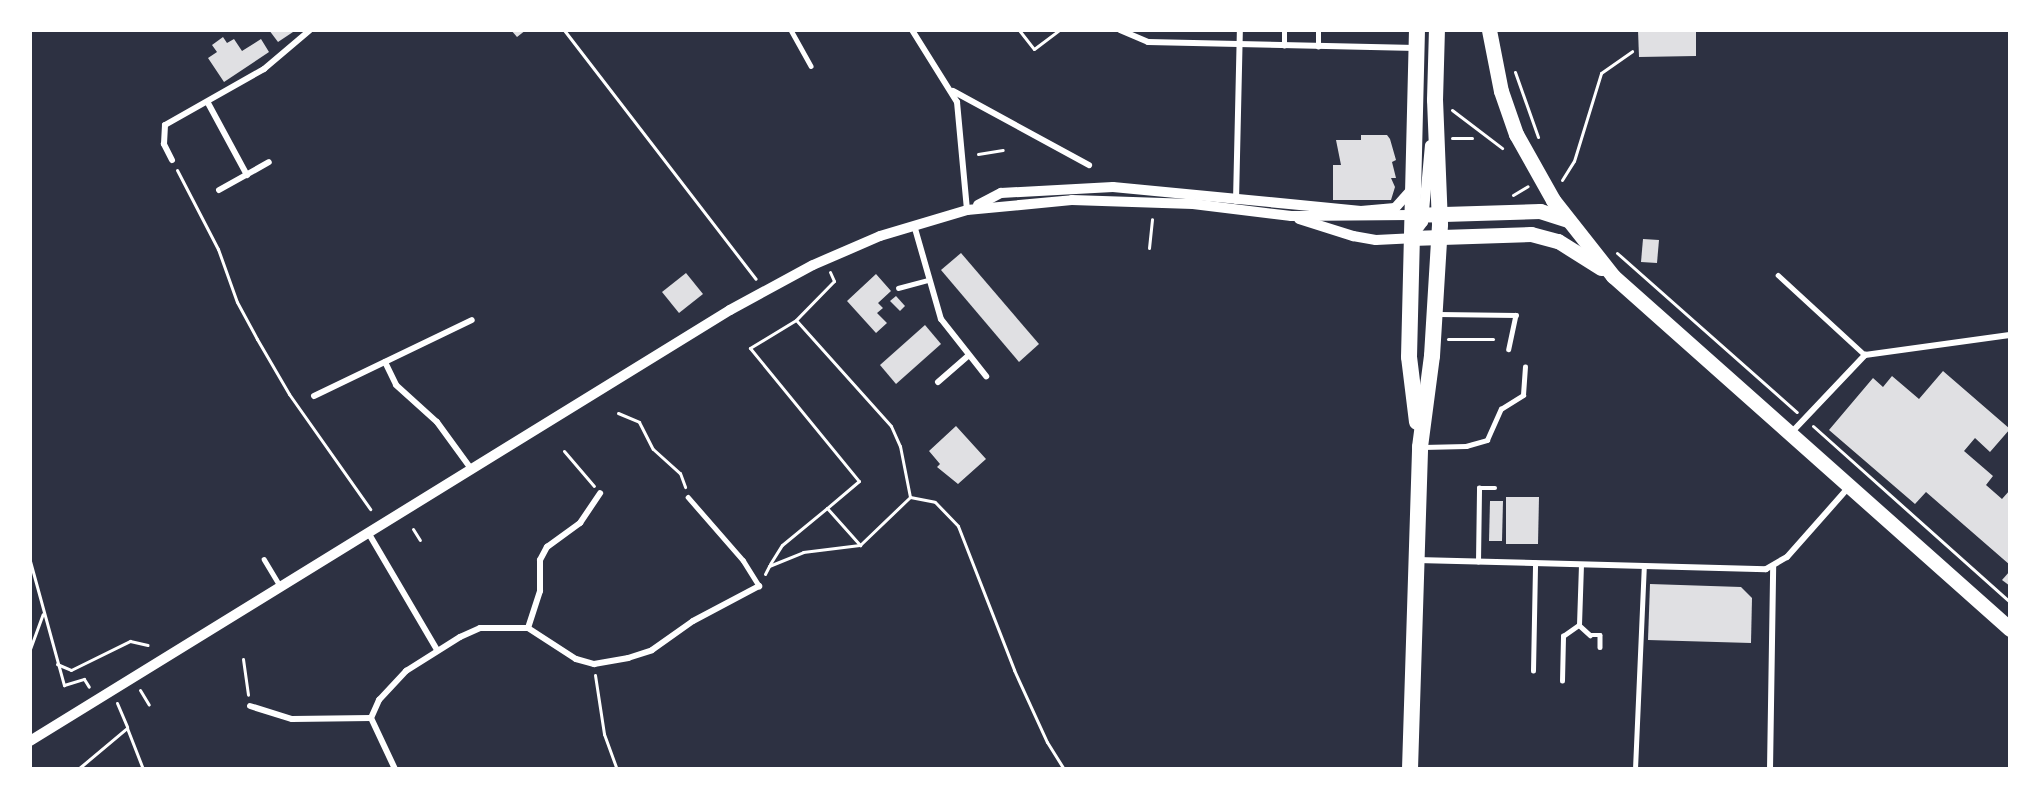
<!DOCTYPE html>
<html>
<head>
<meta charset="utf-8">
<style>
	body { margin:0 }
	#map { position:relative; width:2040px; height:799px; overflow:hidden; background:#2d3142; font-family:Roboto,sans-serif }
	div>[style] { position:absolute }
	.building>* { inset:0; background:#e0e0e3 }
	.path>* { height:3px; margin:-1.5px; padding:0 1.5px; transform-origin:1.5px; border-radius:1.5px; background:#fff }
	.service>* { height:4.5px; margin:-2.25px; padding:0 2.25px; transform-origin:2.25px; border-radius:2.25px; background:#fff }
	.minor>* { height:6px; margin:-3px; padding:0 3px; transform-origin:3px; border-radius:3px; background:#fff }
	.tertiary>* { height:10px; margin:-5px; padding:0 5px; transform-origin:5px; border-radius:5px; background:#fff }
	.primary>* { height:15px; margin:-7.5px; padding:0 7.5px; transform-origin:7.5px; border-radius:7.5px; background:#fff }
	.trunk>* { height:16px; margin:-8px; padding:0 8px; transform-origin:8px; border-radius:8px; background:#fff }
	span { translate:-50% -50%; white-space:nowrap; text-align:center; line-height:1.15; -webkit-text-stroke:5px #fff; paint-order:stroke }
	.frame { position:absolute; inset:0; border:32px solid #fff; pointer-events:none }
</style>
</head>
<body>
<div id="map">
	<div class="building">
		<div style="clip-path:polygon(269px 30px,296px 30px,278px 42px)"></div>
		<div style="clip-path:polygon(511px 30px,526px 30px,517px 37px)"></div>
		<div style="clip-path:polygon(1638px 30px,1696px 30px,1696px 56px,1639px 57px)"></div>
		<div style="clip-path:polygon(223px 37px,227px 43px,234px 39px,242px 51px,261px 39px,269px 52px,224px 82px,208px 58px,217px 52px,212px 45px)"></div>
		<div style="clip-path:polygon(1361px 135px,1387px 135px,1390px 139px,1396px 160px,1392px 162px,1396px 178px,1391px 178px,1395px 187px,1391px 200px,1333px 200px,1333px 165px,1341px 165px,1336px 140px,1361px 140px)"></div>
		<div style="clip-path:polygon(1643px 239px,1659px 240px,1657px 263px,1641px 262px)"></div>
		<div style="clip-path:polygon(961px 253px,1039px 344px,1019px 362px,941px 270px)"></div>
		<div style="clip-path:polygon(686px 273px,703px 294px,679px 313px,662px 292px)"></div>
		<div style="clip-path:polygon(876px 274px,891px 291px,878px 303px,883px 308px,877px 313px,887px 323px,876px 333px,847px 301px)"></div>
		<div style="clip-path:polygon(896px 296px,905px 306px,900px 311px,890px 301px)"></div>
		<div style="clip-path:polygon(925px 325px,941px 344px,896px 384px,880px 365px)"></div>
		<div style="clip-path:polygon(1943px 371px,2010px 429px,1990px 452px,1975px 438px,1964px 451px,1993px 476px,1986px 485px,2002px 499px,2010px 490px,2010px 565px,1926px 492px,1915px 504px,1829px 430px,1873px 378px,1883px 387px,1892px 376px,1919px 399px)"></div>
		<div style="clip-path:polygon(956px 426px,986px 459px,958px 484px,937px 467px,940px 464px,929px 451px)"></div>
		<div style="clip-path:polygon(1506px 497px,1539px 497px,1538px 544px,1506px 544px)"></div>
		<div style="clip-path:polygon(1490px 501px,1503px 501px,1502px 541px,1489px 541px)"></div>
		<div style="clip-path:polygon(2010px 571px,2010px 586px,2002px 580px)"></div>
		<div style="clip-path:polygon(1650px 584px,1741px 587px,1752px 598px,1751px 643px,1648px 640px)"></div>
	</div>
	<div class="path">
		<div style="left:564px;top:30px;width:314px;rotate:52.4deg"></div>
		<div style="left:1019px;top:30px;width:24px;rotate:52deg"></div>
		<div style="left:1034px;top:49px;width:31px;rotate:-37deg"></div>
		<div style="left:1515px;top:72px;width:69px;rotate:70.5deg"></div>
		<div style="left:1452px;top:110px;width:63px;rotate:37.2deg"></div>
		<div style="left:1452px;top:138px;width:20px"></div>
		<div style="left:978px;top:154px;width:25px;rotate:-9deg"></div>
		<div style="left:177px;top:170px;width:89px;rotate:62.6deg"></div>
		<div style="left:218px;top:249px;width:56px;rotate:70.3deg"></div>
		<div style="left:237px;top:302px;width:42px;rotate:61.6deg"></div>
		<div style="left:257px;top:339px;width:64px;rotate:59.8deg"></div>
		<div style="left:289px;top:394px;width:141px;rotate:54.8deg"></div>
		<div style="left:1562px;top:180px;width:22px;rotate:-58deg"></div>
		<div style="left:1574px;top:161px;width:92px;rotate:-72.9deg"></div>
		<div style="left:1601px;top:73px;width:38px;rotate:-35deg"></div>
		<div style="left:1513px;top:195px;width:17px;rotate:-31deg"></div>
		<div style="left:1149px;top:248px;width:29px;rotate:-84deg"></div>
		<div style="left:1617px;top:253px;width:240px;rotate:41.5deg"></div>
		<div style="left:830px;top:272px;width:10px;rotate:66deg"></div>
		<div style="left:834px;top:281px;width:54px;rotate:134.3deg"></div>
		<div style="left:796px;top:320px;width:142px;rotate:48.1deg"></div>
		<div style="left:891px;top:426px;width:22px;rotate:66deg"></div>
		<div style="left:900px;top:446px;width:52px;rotate:78.9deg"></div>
		<div style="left:796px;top:320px;width:54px;rotate:148.7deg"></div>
		<div style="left:750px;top:348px;width:172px;rotate:50.7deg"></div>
		<div style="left:859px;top:481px;width:42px;rotate:139.8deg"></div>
		<div style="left:1448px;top:339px;width:45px"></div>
		<div style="left:618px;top:413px;width:23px;rotate:23deg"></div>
		<div style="left:639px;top:422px;width:30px;rotate:63deg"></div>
		<div style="left:653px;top:449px;width:36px;rotate:42deg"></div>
		<div style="left:680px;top:473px;width:15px;rotate:70deg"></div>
		<div style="left:1813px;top:426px;width:264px;rotate:41.8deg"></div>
		<div style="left:564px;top:451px;width:46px;rotate:49.4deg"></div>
		<div style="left:413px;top:529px;width:13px;rotate:58deg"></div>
		<div style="left:30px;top:561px;width:129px;rotate:74.7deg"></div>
		<div style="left:64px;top:685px;width:21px;rotate:-17deg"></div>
		<div style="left:84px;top:679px;width:9px;rotate:58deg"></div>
		<div style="left:770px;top:564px;width:22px;rotate:-58deg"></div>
		<div style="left:782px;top:545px;width:58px;rotate:-39.4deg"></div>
		<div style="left:827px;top:508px;width:50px;rotate:48.3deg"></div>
		<div style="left:765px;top:574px;width:9px;rotate:-63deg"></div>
		<div style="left:769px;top:566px;width:37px;rotate:-22deg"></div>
		<div style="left:803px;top:552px;width:57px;rotate:-7deg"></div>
		<div style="left:860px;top:545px;width:69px;rotate:-43.8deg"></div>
		<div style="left:910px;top:497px;width:25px;rotate:11deg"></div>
		<div style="left:935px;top:502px;width:33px;rotate:46deg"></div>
		<div style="left:958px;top:526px;width:155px;rotate:68.7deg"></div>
		<div style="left:1014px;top:670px;width:79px;rotate:65.4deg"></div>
		<div style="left:1047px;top:742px;width:32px;rotate:58deg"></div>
		<div style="left:30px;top:649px;width:37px;rotate:-70deg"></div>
		<div style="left:243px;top:659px;width:36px;rotate:82deg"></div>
		<div style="left:57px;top:664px;width:15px;rotate:23deg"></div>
		<div style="left:71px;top:670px;width:66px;rotate:-26.2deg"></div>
		<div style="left:130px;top:641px;width:18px;rotate:13deg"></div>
		<div style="left:595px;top:675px;width:60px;rotate:81.3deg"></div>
		<div style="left:604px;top:734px;width:37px;rotate:70deg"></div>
		<div style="left:140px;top:690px;width:17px;rotate:59deg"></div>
		<div style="left:117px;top:703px;width:26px;rotate:67deg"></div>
		<div style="left:78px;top:769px;width:64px;rotate:-39.9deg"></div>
		<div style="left:127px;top:728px;width:44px;rotate:68.7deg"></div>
	</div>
	<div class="service">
		<div style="left:791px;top:30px;width:41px;rotate:60.9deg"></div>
		<div style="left:1284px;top:46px;width:16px;rotate:-90deg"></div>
		<div style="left:1318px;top:47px;width:17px;rotate:-90deg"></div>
		<div style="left:1778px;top:275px;width:118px;rotate:42.6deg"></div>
		<div style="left:898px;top:288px;width:31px;rotate:-15deg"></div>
		<div style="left:1439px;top:314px;width:77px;rotate:0.7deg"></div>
		<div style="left:1516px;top:315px;width:35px;rotate:102deg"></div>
		<div style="left:1423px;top:447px;width:43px;rotate:-1.3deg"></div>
		<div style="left:1466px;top:446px;width:22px;rotate:-16deg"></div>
		<div style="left:1487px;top:440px;width:34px;rotate:-66deg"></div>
		<div style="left:1501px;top:409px;width:26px;rotate:-32deg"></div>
		<div style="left:1523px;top:395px;width:28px;rotate:-86deg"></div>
		<div style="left:688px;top:497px;width:84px;rotate:48.9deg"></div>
		<div style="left:743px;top:560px;width:31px;rotate:58deg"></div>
		<div style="left:264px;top:559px;width:33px;rotate:59deg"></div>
		<div style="left:1478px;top:562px;width:74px;rotate:-89.2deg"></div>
		<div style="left:1479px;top:488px;width:16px"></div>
		<div style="left:1579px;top:625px;width:15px;rotate:42deg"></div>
		<div style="left:1590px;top:635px;width:10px"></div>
		<div style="left:1600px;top:635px;width:12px;rotate:90deg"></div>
		<div style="left:1533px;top:671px;width:108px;rotate:-88.9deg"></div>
		<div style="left:1562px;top:681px;width:45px;rotate:-88.7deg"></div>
		<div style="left:1563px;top:636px;width:19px;rotate:-35deg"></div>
		<div style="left:1579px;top:625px;width:60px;rotate:-88.1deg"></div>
		<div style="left:1635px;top:769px;width:203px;rotate:-87.5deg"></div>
	</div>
	<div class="minor">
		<div style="left:912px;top:30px;width:85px;rotate:58deg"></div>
		<div style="left:957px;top:102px;width:108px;rotate:84.7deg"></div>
		<div style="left:1120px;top:30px;width:30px;rotate:23deg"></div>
		<div style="left:1148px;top:42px;width:268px;rotate:1.3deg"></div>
		<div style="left:953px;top:91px;width:155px;rotate:28.6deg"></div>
		<div style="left:208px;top:103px;width:82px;rotate:61.6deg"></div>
		<div style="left:172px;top:160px;width:18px;rotate:-117deg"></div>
		<div style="left:164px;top:144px;width:19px;rotate:-87deg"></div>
		<div style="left:165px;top:125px;width:114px;rotate:-29.5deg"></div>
		<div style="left:264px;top:69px;width:60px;rotate:-40.3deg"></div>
		<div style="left:219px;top:190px;width:57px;rotate:-29.2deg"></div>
		<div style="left:1236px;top:201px;width:171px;rotate:-88.7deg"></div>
		<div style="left:914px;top:225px;width:98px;rotate:74deg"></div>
		<div style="left:941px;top:319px;width:73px;rotate:51.7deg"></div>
		<div style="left:385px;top:362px;width:25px;rotate:64deg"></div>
		<div style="left:396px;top:385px;width:55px;rotate:42.1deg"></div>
		<div style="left:437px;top:422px;width:59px;rotate:53.9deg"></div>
		<div style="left:938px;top:382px;width:40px;rotate:-41deg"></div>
		<div style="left:314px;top:396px;width:175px;rotate:-25.7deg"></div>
		<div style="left:1791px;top:433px;width:108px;rotate:-46.5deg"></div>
		<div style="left:1865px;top:355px;width:146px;rotate:-7.9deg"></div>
		<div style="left:369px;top:534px;width:134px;rotate:59.6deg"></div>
		<div style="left:1417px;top:560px;width:349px;rotate:1.5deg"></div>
		<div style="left:1766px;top:569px;width:24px;rotate:-30deg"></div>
		<div style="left:1787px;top:557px;width:94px;rotate:-48.5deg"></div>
		<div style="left:528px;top:628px;width:39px;rotate:-72deg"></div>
		<div style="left:540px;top:591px;width:31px;rotate:-90deg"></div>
		<div style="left:540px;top:560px;width:15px;rotate:-62deg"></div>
		<div style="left:547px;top:547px;width:41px;rotate:-36deg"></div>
		<div style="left:580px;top:523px;width:36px;rotate:-56deg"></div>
		<div style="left:250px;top:706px;width:44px;rotate:17.2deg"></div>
		<div style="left:292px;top:719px;width:79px;rotate:-0.7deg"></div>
		<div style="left:395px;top:769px;width:56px;rotate:-115.2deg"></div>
		<div style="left:371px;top:718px;width:20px;rotate:-66deg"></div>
		<div style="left:379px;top:700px;width:40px;rotate:-47deg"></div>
		<div style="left:406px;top:671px;width:64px;rotate:-32.2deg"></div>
		<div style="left:460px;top:637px;width:22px;rotate:-24deg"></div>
		<div style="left:480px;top:628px;width:48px"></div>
		<div style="left:528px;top:628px;width:57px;rotate:32.9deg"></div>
		<div style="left:576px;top:659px;width:19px;rotate:16deg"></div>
		<div style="left:594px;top:664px;width:35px;rotate:-10deg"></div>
		<div style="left:628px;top:658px;width:25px;rotate:-18deg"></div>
		<div style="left:652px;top:650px;width:50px;rotate:-35.3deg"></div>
		<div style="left:693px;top:621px;width:75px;rotate:-27.9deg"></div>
		<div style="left:1770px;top:769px;width:202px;rotate:-89.1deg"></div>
	</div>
	<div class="tertiary">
		<div style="left:978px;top:205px;width:26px;rotate:-28deg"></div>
		<div style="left:1001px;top:193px;width:112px;rotate:-3.1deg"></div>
		<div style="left:1113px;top:187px;width:249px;rotate:5.5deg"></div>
		<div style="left:1361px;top:211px;width:34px;rotate:-5deg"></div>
		<div style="left:1395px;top:208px;width:24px;rotate:-48deg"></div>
		<div style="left:1299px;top:219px;width:57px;rotate:17.5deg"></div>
		<div style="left:1353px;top:236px;width:23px;rotate:10deg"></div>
		<div style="left:1376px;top:240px;width:35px;rotate:-3deg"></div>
		<div style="left:1411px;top:238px;width:20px;rotate:-53deg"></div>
		<div style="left:1423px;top:222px;width:77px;rotate:-84.8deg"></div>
		<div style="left:30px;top:741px;width:822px;rotate:-31.62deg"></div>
		<div style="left:730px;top:310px;width:94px;rotate:-28.5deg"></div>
		<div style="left:813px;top:265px;width:73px;rotate:-23.4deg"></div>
		<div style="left:880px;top:236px;width:91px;rotate:-16.6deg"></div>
		<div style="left:967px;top:210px;width:105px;rotate:-5.4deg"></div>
		<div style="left:1072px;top:200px;width:121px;rotate:1.9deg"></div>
		<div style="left:1193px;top:204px;width:99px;rotate:7deg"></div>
		<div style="left:1291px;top:216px;width:120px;rotate:-0.5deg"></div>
	</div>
	<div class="primary">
		<div style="left:1489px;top:30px;width:62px;rotate:78.9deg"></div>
		<div style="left:1501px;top:91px;width:46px;rotate:70.8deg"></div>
		<div style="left:1516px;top:134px;width:76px;rotate:60.7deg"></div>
		<div style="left:1553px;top:200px;width:97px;rotate:51.7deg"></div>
		<div style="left:1613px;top:276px;width:531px;rotate:41.64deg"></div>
		<div style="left:1411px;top:215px;width:129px;rotate:-1.8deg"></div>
		<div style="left:1540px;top:211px;width:28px;rotate:18deg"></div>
		<div style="left:1411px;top:238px;width:120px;rotate:-1.9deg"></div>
		<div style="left:1531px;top:234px;width:28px;rotate:15deg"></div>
		<div style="left:1558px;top:241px;width:51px;rotate:32.1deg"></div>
	</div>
	<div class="trunk">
		<div style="left:1417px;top:422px;width:65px;rotate:-97deg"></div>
		<div style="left:1409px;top:357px;width:327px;rotate:-88.6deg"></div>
		<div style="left:1410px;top:769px;width:322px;rotate:-88.2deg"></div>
		<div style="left:1420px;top:447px;width:92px;rotate:-82.5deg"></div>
		<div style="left:1432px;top:356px;width:132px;rotate:-86.5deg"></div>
		<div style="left:1440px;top:224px;width:124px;rotate:-92.3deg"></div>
		<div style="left:1435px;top:100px;width:70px;rotate:-88.4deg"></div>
	</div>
	<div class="frame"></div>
</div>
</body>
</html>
